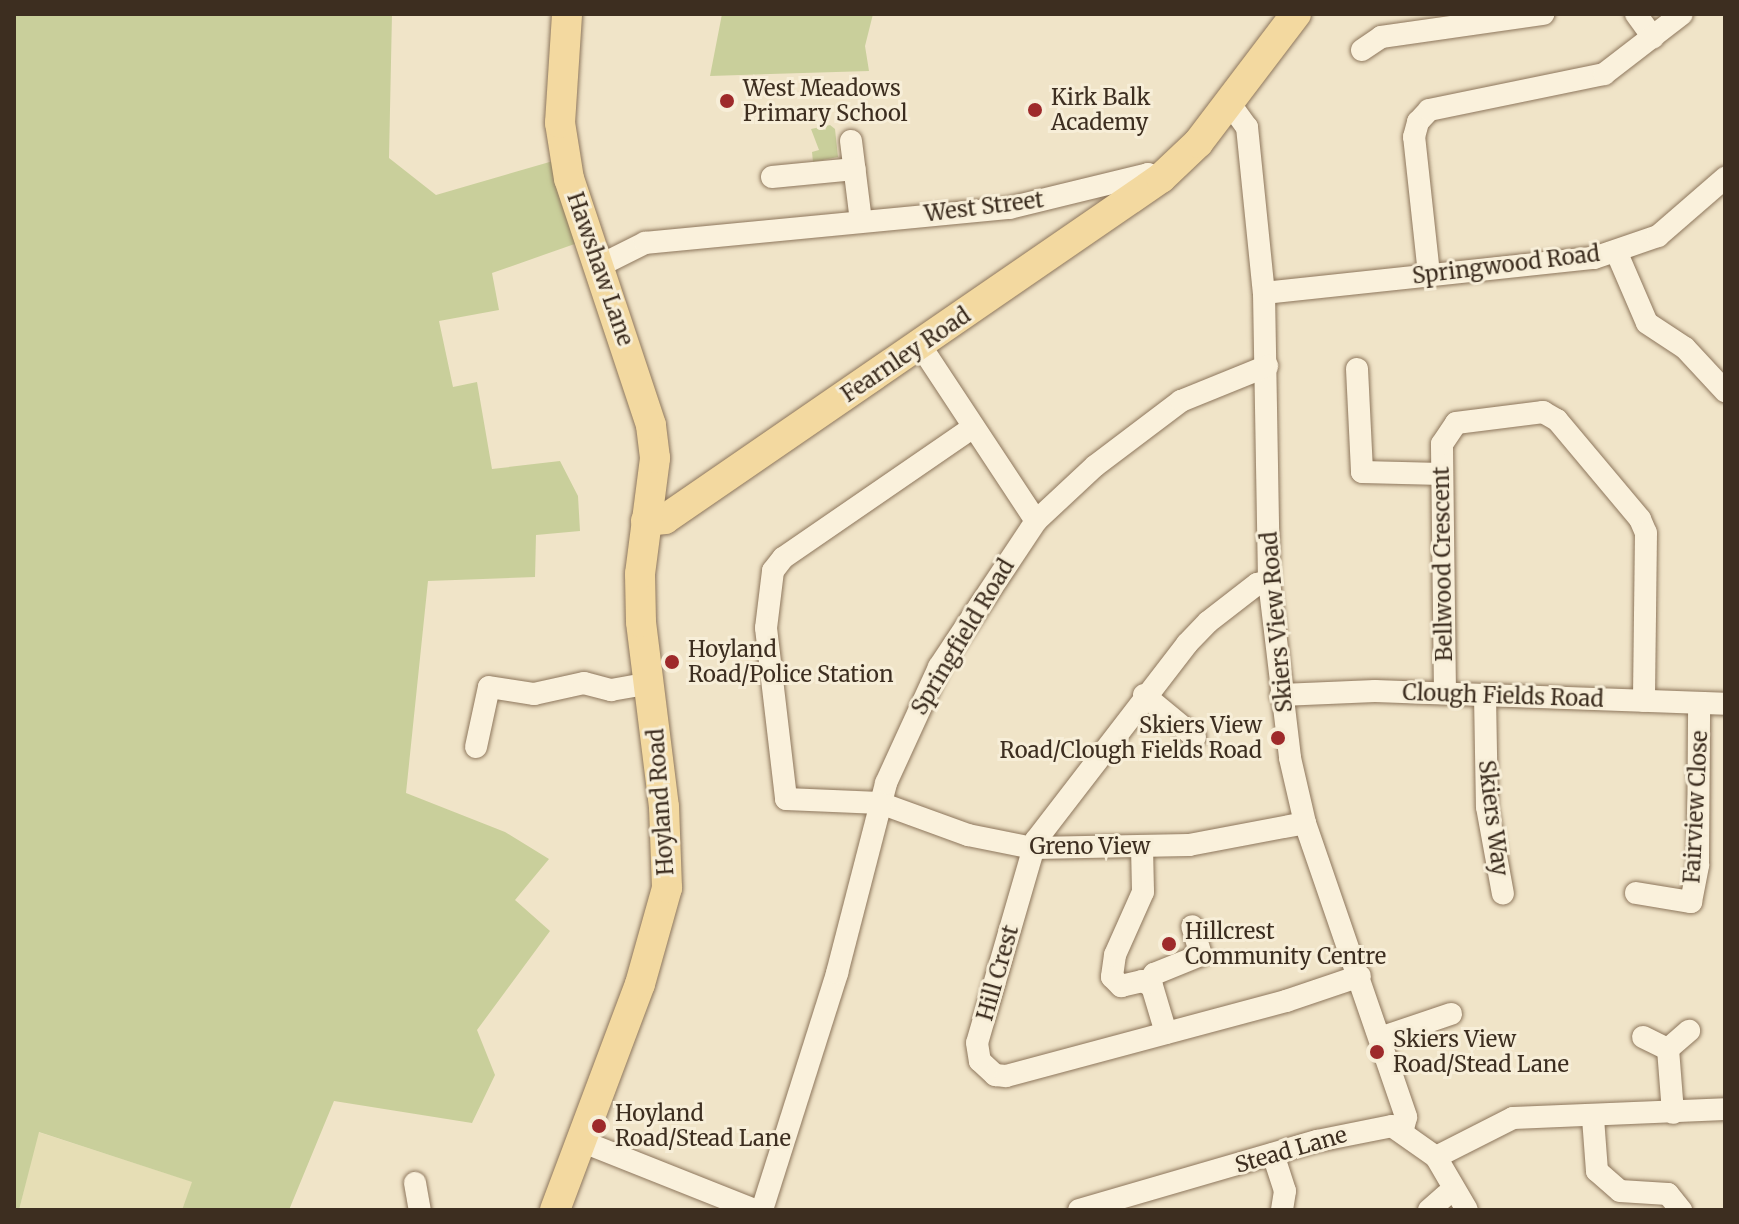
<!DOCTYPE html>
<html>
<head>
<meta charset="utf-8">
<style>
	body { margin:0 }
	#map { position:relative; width:1739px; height:1224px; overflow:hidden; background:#f0e4c8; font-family:Merriweather,serif }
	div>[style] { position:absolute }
	.farmland>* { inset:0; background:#e6deb5 }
	.green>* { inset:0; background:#c9cf9b }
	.roads { filter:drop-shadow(0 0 2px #8d765c) drop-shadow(0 0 2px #8d765c) }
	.minor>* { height:22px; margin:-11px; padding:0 11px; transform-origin:11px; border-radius:11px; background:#faf1dc }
	.major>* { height:30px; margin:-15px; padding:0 15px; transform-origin:15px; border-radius:15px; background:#f3d9a0 }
	.dots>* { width:22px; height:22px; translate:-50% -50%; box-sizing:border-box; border:4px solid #f7eed8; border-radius:50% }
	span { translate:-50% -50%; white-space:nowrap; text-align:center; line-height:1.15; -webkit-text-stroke:6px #f7eed8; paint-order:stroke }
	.poi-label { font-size:22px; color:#3d2e20 }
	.left { translate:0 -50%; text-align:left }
	.right { translate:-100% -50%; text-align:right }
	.street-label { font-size:22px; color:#3d2e20 }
	.frame { position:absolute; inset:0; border:16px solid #3d2e20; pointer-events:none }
</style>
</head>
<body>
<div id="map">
	<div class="farmland">
		<div style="clip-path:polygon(38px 1132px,193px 1182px,182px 1210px,19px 1210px)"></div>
	</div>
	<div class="green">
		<div style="clip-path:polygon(14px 14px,392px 14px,389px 158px,436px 195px,560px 159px,586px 240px,492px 273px,499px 310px,439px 321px,453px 387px,477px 382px,492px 469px,560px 461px,578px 496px,580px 531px,536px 535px,535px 577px,428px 581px,406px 793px,505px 832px,549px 859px,515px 900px,550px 931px,477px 1030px,495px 1075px,472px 1123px,334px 1101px,289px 1210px,182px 1210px,192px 1182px,39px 1132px,19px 1210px,14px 1210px)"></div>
		<div style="clip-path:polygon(722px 14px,873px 14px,865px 46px,869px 71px,710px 76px)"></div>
		<div style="clip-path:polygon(830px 125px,835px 129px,838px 157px,813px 162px,812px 152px,819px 150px,811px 129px)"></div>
	</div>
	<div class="roads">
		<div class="minor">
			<div style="left:1636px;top:14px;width:29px;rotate:54deg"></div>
			<div style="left:1362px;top:50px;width:23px;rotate:-34deg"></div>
			<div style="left:1381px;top:37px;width:164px;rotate:-8.1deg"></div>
			<div style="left:1230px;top:104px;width:29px;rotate:54deg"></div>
			<div style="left:1247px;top:127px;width:167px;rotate:84.2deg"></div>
			<div style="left:1264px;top:293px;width:288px;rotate:89deg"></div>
			<div style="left:1269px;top:581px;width:178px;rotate:83.2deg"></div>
			<div style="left:1290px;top:758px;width:67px;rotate:77deg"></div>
			<div style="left:1305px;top:823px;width:311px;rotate:71deg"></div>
			<div style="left:1406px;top:1117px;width:12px;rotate:104deg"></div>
			<div style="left:851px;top:141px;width:81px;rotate:82.9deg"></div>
			<div style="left:772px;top:177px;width:83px;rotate:-5.5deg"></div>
			<div style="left:1616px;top:251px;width:78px;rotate:66.7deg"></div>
			<div style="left:1647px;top:323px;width:45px;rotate:33.3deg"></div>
			<div style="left:1685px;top:348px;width:59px;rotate:47.1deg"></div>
			<div style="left:597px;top:267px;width:54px;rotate:-26.6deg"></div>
			<div style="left:645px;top:243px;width:366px;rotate:-5.5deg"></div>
			<div style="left:1009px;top:208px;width:143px;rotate:-13.7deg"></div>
			<div style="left:1148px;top:174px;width:14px;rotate:17deg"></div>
			<div style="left:1429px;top:274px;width:138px;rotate:-96.2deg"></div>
			<div style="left:1414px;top:137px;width:16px;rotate:-75deg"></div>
			<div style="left:1418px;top:122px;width:16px;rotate:-47deg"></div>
			<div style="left:1429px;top:110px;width:179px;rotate:-11.6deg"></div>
			<div style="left:1604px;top:74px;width:98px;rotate:-37.6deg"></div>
			<div style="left:1264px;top:293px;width:332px;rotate:-6.1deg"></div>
			<div style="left:1594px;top:258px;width:68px;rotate:-19deg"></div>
			<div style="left:1658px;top:236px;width:89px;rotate:-40.9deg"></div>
			<div style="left:920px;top:345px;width:211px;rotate:56.6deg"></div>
			<div style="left:1357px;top:369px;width:103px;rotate:87.2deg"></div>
			<div style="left:1362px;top:472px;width:80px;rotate:1.4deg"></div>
			<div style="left:972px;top:428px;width:229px;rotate:145.5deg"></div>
			<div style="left:783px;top:558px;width:16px;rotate:128deg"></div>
			<div style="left:773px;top:571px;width:57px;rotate:97deg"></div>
			<div style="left:766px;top:628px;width:172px;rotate:83.3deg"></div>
			<div style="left:786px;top:799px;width:94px;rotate:2.4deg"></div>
			<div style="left:880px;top:803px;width:94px;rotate:20deg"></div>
			<div style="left:968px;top:835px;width:66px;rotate:11.3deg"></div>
			<div style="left:1033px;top:848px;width:156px;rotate:-1.1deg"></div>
			<div style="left:1189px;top:845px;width:118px;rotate:-10.7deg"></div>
			<div style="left:1269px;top:581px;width:12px;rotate:166deg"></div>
			<div style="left:1257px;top:584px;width:62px;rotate:142.2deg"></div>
			<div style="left:1208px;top:622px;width:30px;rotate:134deg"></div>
			<div style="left:1187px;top:644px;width:247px;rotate:127.6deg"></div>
			<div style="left:1036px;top:840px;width:211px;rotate:106.2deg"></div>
			<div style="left:977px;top:1043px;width:18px;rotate:81deg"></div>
			<div style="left:980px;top:1061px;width:21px;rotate:43deg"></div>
			<div style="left:995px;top:1075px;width:11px;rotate:5deg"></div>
			<div style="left:1006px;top:1076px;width:290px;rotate:-15deg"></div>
			<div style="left:1286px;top:1001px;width:78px;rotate:-18.7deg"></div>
			<div style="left:1445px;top:693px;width:249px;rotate:-90.7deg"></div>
			<div style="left:1442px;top:444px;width:25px;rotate:-56deg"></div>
			<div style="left:1456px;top:423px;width:88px;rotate:-7.2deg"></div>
			<div style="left:1543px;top:412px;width:16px;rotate:30deg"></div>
			<div style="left:1557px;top:420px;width:129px;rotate:50deg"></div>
			<div style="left:1640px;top:519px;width:15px;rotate:67deg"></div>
			<div style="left:1646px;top:533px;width:168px;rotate:90.7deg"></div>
			<div style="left:1144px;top:695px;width:66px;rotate:39.5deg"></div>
			<div style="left:1281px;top:695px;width:94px;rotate:-2.4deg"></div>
			<div style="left:1375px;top:691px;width:350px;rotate:2.1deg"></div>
			<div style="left:1485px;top:695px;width:112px;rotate:89deg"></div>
			<div style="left:1487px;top:807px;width:88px;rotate:79.6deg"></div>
			<div style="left:476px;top:747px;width:61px;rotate:-77.8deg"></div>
			<div style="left:489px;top:687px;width:46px;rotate:8.8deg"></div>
			<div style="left:534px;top:694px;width:51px;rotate:-12.4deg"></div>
			<div style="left:584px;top:683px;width:28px;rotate:15deg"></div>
			<div style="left:611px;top:690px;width:41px;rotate:-9.9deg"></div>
			<div style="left:1142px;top:847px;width:45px;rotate:88.7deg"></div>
			<div style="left:1143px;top:892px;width:69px;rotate:114deg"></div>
			<div style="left:1115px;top:955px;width:22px;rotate:98deg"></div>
			<div style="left:1112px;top:977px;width:13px;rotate:45deg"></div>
			<div style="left:1121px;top:986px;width:22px;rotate:-13deg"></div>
			<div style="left:1142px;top:981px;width:11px;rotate:27deg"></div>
			<div style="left:1152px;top:986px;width:49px;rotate:73.4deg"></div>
			<div style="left:1636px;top:893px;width:56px;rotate:9.3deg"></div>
			<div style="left:1691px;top:902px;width:38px;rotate:-79deg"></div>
			<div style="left:1698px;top:865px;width:162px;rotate:-89.6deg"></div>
			<div style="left:1148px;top:983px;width:11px;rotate:-56deg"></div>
			<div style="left:1154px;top:974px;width:51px;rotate:-22deg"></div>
			<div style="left:1201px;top:955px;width:30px;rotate:-107deg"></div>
			<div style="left:1643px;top:1037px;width:28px;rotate:26deg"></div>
			<div style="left:1668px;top:1049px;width:64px;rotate:85.5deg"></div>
			<div style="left:1380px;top:1038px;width:75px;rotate:-18.7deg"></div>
			<div style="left:1668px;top:1049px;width:28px;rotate:-41deg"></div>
			<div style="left:1593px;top:1118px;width:53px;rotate:85.7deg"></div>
			<div style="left:1597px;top:1171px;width:30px;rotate:41deg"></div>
			<div style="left:1620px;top:1191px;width:48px;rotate:3.6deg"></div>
			<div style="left:1668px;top:1194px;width:21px;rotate:51deg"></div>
			<div style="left:581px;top:1141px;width:186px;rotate:21.7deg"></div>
			<div style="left:1273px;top:1154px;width:39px;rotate:72deg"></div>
			<div style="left:1285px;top:1191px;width:19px;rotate:99deg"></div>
			<div style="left:1436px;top:1157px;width:86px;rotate:-26.9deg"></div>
			<div style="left:1513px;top:1118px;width:212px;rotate:-2.4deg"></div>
			<div style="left:415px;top:1183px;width:27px;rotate:80deg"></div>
			<div style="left:762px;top:1210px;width:249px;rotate:-72.4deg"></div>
			<div style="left:837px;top:973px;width:196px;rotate:-75.5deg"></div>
			<div style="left:886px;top:783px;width:128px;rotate:-65.4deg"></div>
			<div style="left:939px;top:667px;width:175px;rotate:-56.4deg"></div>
			<div style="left:1036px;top:521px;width:81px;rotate:-43deg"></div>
			<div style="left:1095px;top:466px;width:108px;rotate:-37.1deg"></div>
			<div style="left:1181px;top:401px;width:93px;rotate:-22.1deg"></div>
			<div style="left:1079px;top:1210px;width:248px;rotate:-16.2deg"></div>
			<div style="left:1317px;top:1141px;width:76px;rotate:-11.3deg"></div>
			<div style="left:1392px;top:1126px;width:54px;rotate:35.2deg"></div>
			<div style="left:1436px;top:1157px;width:61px;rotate:59.7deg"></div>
			<div style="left:1429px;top:1210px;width:23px;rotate:-41deg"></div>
		</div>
		<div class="major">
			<div style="left:646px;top:521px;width:19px;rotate:-6deg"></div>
			<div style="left:665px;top:519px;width:602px;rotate:-34.51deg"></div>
			<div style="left:1161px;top:178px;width:51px;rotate:-43.4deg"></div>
			<div style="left:1198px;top:143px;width:162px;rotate:-52.8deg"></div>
			<div style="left:555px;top:1210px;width:241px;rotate:-69.4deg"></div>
			<div style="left:640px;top:984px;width:100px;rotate:-74.3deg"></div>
			<div style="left:667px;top:888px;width:81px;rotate:-92.1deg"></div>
			<div style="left:664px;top:807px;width:186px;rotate:-97.1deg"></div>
			<div style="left:641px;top:622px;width:48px;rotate:-91.2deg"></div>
			<div style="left:640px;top:574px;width:117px;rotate:-82.6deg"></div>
			<div style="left:655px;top:458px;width:33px;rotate:-97deg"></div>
			<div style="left:651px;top:425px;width:259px;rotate:-108.4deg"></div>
			<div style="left:569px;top:179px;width:57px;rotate:-99.1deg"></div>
			<div style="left:560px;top:123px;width:109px;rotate:-86.3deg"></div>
		</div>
	</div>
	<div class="dots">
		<div style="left:727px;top:101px;background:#9e2a2b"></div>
		<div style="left:1035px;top:110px;background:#9e2a2b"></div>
		<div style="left:672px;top:662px;background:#9e2a2b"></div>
		<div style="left:1278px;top:738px;background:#9e2a2b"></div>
		<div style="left:1169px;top:944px;background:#9e2a2b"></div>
		<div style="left:1377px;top:1052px;background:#9e2a2b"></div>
		<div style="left:599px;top:1126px;background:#9e2a2b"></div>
	</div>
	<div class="poi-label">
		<span class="left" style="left:743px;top:101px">West Meadows<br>Primary School</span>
		<span class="left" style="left:1051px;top:110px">Kirk Balk<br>Academy</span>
		<span class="left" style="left:688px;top:662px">Hoyland<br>Road/Police Station</span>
		<span class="right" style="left:1262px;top:738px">Skiers View<br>Road/Clough Fields Road</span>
		<span class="left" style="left:1185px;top:944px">Hillcrest<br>Community Centre</span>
		<span class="left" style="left:1393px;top:1052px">Skiers View<br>Road/Stead Lane</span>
		<span class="left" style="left:615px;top:1126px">Hoyland<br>Road/Stead Lane</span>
	</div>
	<div class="street-label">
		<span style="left:984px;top:207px;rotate:-7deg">West Street</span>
		<span style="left:1506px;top:265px;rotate:-7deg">Springwood Road</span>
		<span style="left:600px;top:269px;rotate:71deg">Hawshaw Lane</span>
		<span style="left:906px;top:355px;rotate:-34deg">Fearnley Road</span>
		<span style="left:1443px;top:564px;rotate:-91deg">Bellwood Crescent</span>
		<span style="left:1277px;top:622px;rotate:-95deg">Skiers View Road</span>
		<span style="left:963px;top:637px;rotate:-59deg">Springfield Road</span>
		<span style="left:1503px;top:696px;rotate:2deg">Clough Fields Road</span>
		<span style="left:661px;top:802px;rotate:-94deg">Hoyland Road</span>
		<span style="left:1696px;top:807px;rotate:-87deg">Fairview Close</span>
		<span style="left:1493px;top:818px;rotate:83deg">Skiers Way</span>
		<span style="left:1090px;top:847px">Greno View</span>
		<span style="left:998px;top:973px;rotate:-74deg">Hill Crest</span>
		<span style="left:1291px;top:1150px;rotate:-16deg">Stead Lane</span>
	</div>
	<div class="frame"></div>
</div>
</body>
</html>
